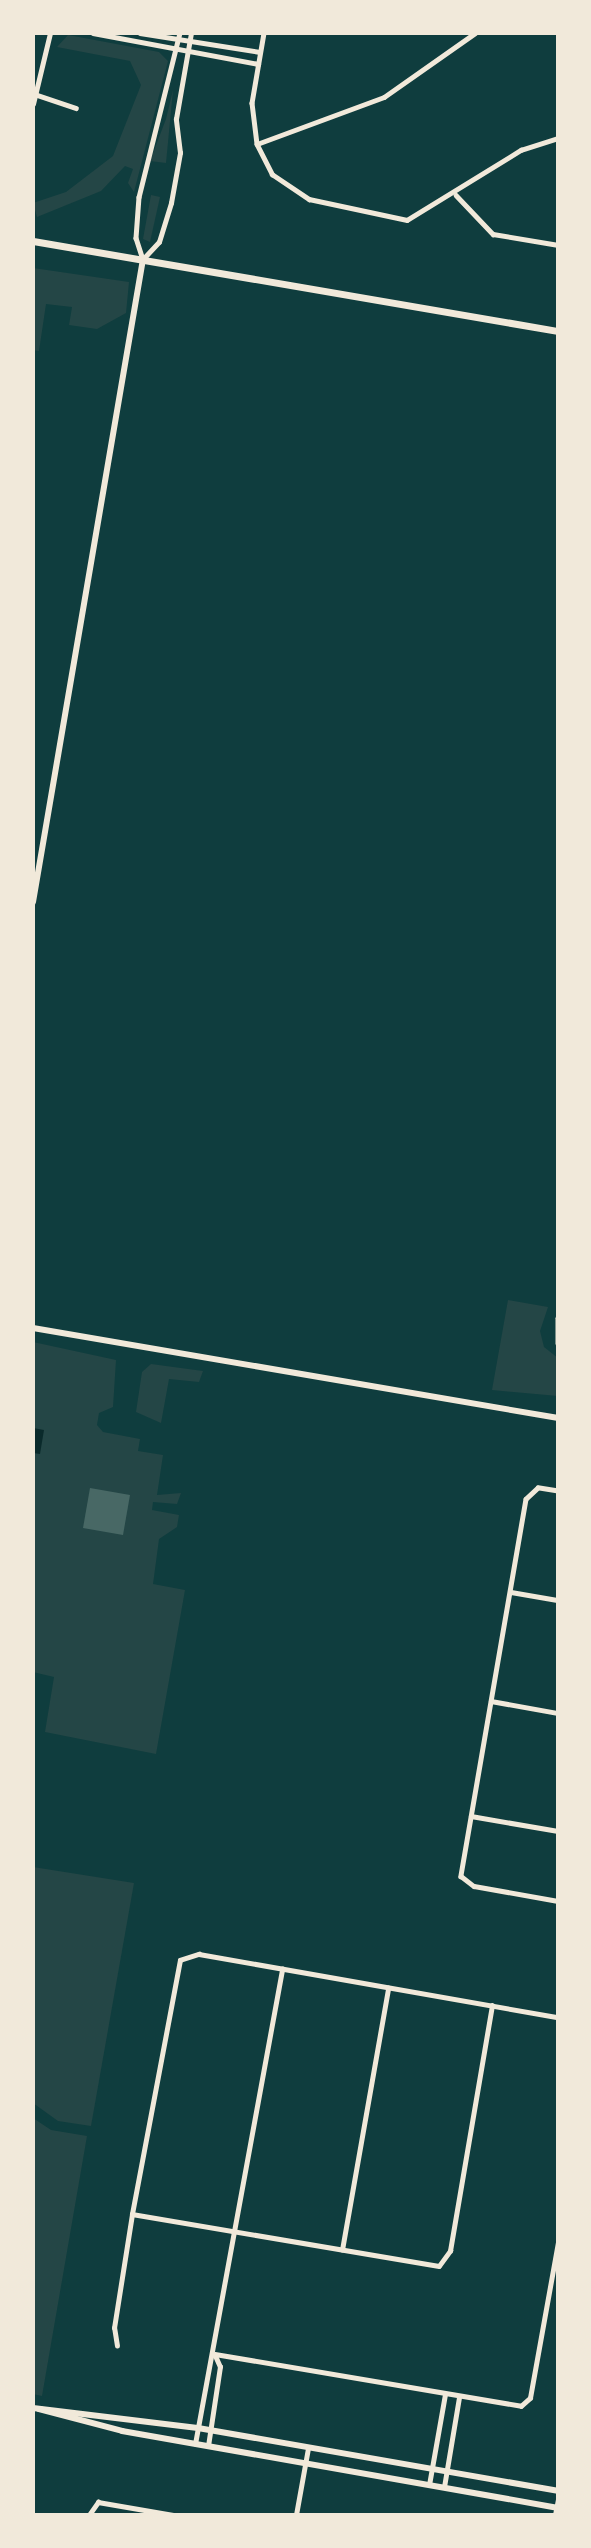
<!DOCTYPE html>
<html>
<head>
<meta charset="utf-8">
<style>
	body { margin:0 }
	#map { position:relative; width:591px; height:2548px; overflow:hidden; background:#0f3d3e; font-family:Cabin,sans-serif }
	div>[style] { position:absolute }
	.green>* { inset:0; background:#244646 }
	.water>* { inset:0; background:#0a2a2b }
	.building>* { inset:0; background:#486865 }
	.minor>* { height:4.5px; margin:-2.25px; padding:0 2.25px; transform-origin:2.25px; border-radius:2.25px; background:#f1e9da }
	.tertiary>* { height:6px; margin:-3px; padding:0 3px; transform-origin:3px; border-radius:3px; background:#f1e9da }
	.secondary>* { height:7px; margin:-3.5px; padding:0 3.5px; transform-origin:3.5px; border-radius:3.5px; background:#f1e9da }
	span { translate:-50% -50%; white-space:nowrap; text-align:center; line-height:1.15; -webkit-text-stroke:5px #f1e9da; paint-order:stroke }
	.frame { position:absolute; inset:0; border:35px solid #f1e9da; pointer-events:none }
</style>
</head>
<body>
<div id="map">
	<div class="green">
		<div style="clip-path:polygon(68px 35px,159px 52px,168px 61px,134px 192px,128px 183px,133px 169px,125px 166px,101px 191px,37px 217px,33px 203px,66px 192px,113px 156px,141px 85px,130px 61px,57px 47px)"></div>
		<div style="clip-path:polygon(173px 90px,166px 163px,150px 161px,166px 119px)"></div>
		<div style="clip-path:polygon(151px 195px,160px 197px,150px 242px,143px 239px)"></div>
		<div style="clip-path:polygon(33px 268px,129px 282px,126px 313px,97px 329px,69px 325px,72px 307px,46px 304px,39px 351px,33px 350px)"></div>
		<div style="clip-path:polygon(508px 1300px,548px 1307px,540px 1331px,544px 1347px,558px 1358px,558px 1396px,492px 1390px)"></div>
		<div style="clip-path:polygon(33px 1342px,116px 1360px,113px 1407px,99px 1413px,97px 1425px,103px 1432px,140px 1439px,138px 1451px,163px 1455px,157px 1495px,181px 1493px,177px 1504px,153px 1502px,152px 1510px,179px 1515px,177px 1527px,159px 1539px,153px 1584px,185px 1590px,156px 1754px,45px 1732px,54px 1677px,33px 1672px)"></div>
		<div style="clip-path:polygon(151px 1364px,203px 1371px,199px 1382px,169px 1379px,161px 1423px,136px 1412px,142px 1372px)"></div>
		<div style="clip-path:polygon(33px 1867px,134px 1883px,91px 2126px,58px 2121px,33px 2103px)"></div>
		<div style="clip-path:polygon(33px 2118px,51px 2130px,87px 2136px,42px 2396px,33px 2394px)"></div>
	</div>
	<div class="water">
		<div style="clip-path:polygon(33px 1428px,44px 1430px,40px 1454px,33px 1453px)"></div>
	</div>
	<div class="building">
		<div style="clip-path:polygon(90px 1488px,130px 1495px,123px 1535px,83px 1528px)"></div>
	</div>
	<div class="minor">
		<div style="left:93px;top:33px;width:168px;rotate:10.6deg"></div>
		<div style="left:140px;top:33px;width:121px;rotate:9deg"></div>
		<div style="left:180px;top:33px;width:169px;rotate:104deg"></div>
		<div style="left:139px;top:197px;width:41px;rotate:94.2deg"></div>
		<div style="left:136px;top:238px;width:22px;rotate:72deg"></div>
		<div style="left:143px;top:259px;width:23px;rotate:-47deg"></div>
		<div style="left:159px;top:242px;width:41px;rotate:-72.9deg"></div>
		<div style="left:171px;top:203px;width:51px;rotate:-79.8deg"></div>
		<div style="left:180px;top:153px;width:34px;rotate:-97deg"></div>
		<div style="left:176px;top:119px;width:87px;rotate:-80.1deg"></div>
		<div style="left:264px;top:33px;width:71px;rotate:99.7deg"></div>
		<div style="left:252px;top:103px;width:41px;rotate:83deg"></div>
		<div style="left:257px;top:144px;width:34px;rotate:63deg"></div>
		<div style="left:272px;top:174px;width:45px;rotate:34deg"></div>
		<div style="left:309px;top:199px;width:100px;rotate:12.1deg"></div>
		<div style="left:407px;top:220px;width:134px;rotate:-31.6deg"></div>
		<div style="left:521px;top:150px;width:39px;rotate:-18deg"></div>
		<div style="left:37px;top:95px;width:41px;rotate:18.4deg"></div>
		<div style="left:33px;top:104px;width:73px;rotate:-76.5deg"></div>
		<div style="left:257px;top:144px;width:135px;rotate:-20.3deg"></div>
		<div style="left:384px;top:97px;width:111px;rotate:-35.1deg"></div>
		<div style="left:456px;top:195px;width:54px;rotate:46.5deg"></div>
		<div style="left:493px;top:234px;width:66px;rotate:9.6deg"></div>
		<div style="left:558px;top:1318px;width:25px;rotate:90deg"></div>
		<div style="left:558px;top:1491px;width:20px;rotate:-171deg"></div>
		<div style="left:538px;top:1488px;width:16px;rotate:137deg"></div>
		<div style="left:526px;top:1499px;width:383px;rotate:99.8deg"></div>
		<div style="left:461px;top:1876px;width:16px;rotate:38deg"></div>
		<div style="left:474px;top:1886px;width:85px;rotate:10.1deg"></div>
		<div style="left:511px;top:1592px;width:48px;rotate:9.7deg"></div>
		<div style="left:491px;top:1701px;width:68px;rotate:10.2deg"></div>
		<div style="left:471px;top:1816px;width:88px;rotate:9.8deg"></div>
		<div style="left:132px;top:2214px;width:311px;rotate:9.6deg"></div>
		<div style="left:439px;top:2266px;width:19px;rotate:-54deg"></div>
		<div style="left:450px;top:2251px;width:249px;rotate:-80.3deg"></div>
		<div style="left:342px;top:2250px;width:266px;rotate:-80deg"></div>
		<div style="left:117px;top:2346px;width:18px;rotate:-99deg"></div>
		<div style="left:114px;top:2328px;width:115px;rotate:-81deg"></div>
		<div style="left:132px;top:2214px;width:258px;rotate:-79.3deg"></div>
		<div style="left:180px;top:1960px;width:20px;rotate:-18deg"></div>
		<div style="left:199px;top:1954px;width:364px;rotate:10deg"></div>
		<div style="left:215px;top:2354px;width:310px;rotate:9.6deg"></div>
		<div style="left:521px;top:2406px;width:12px;rotate:-42deg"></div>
		<div style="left:530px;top:2398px;width:158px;rotate:-79.8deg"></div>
		<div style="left:195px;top:2444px;width:483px;rotate:-79.6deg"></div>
		<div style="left:208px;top:2446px;width:80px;rotate:-81.4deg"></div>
		<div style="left:220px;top:2367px;width:12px;rotate:-114deg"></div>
		<div style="left:429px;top:2485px;width:92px;rotate:-80deg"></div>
		<div style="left:444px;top:2487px;width:91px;rotate:-80.5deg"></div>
		<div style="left:89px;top:2515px;width:16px;rotate:-55deg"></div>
		<div style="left:98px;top:2502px;width:76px;rotate:9.8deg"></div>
		<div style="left:296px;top:2515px;width:68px;rotate:-79.8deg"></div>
		<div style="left:555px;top:2515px;width:16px;rotate:-79deg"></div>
	</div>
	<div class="tertiary">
		<div style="left:33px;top:902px;width:652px;rotate:-80.29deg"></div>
		<div style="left:33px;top:1328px;width:533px;rotate:9.73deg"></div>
		<div style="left:33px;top:2408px;width:166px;rotate:6.9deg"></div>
		<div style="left:198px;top:2428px;width:365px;rotate:9.9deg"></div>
		<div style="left:39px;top:2409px;width:86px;rotate:14.8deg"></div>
		<div style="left:122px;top:2431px;width:443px;rotate:10deg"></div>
	</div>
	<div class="secondary">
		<div style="left:33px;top:241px;width:533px;rotate:9.73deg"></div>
	</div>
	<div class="frame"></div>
</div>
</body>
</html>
